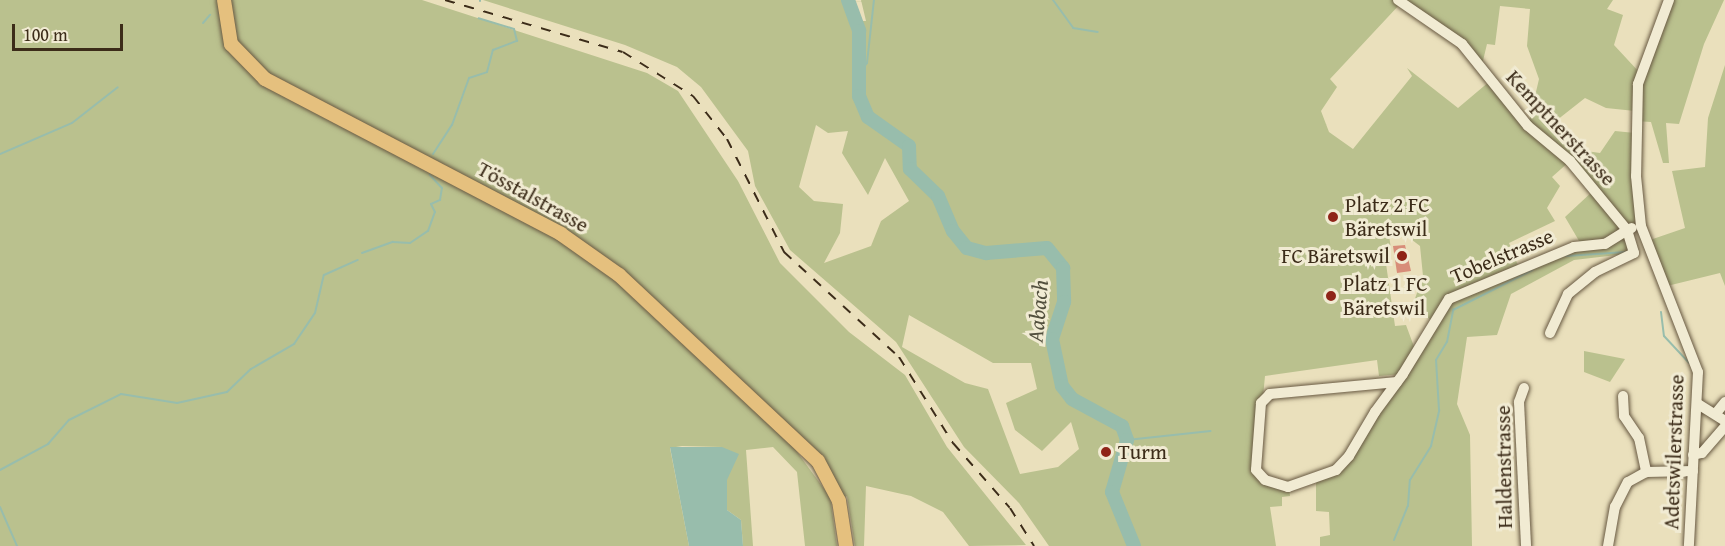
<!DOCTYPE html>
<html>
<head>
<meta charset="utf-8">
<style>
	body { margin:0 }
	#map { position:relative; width:1725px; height:546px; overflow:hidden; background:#eae0bc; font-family:"Gentium Book Plus",serif }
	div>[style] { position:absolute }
	.green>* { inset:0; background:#bac18e }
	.water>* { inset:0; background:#98bdac }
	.stream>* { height:2px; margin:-1px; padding:0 1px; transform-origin:1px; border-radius:1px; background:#98bdac }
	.river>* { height:14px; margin:-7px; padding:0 7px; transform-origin:7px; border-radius:7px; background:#98bdac }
	.building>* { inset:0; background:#d88d79 }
	.roads { filter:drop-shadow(0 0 2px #685942) drop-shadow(0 0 2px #685942) }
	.minor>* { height:10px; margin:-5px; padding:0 5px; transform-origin:5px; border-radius:5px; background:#f1ebd3 }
	.major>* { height:14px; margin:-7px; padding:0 7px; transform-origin:7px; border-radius:7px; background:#e5c07e }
	.rail>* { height:2px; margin-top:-1px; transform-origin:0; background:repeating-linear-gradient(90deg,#3c2c19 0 10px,transparent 0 20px) }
	.dots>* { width:16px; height:16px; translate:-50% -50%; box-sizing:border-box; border:3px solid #f1ebd3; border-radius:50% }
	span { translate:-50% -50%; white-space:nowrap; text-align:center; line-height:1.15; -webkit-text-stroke:6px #f1ebd3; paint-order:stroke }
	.street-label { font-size:21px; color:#3c2c19 }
	.poi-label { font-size:21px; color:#3c2c19 }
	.left { translate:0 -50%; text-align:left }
	.right { translate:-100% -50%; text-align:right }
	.water-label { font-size:22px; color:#53503e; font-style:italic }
	.scale { position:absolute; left:12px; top:24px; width:111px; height:27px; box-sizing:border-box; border:3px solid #3c2c19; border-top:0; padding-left:8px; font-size:18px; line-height:21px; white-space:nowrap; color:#3c2c19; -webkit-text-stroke:4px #f1ebd3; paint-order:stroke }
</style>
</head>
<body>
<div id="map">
	<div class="green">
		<div style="clip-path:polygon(0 0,422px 0,647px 73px,678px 91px,738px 181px,780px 263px,849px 332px,905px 375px,947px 447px,1026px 545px,969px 546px,943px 512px,911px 496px,866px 486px,864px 546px,855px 546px,847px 496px,839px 501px,829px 478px,792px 445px,830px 497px,837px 546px,805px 546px,797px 472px,773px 447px,746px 450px,753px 546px,743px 546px,741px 520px,727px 510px,722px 447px,682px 446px,670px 448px,689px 546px,0 546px)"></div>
		<div style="clip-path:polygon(evenodd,483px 0,848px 0,857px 21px,866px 21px,861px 0,1613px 0,1607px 9px,1623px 15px,1614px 45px,1640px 73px,1669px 0,1724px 0,1704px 44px,1679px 124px,1666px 123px,1669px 163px,1663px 163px,1651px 122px,1635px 121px,1635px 111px,1606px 108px,1585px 98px,1552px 124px,1579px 150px,1600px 153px,1615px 131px,1635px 133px,1641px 226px,1627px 230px,1634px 253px,1574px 260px,1511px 294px,1497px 335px,1467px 337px,1457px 404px,1470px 435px,1472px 546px,1320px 546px,1320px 537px,1330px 535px,1329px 512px,1316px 511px,1316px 481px,1336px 470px,1402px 374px,1379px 376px,1377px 360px,1265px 376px,1256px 470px,1289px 487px,1290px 496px,1282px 497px,1282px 506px,1270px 507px,1276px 546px,1049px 546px,1019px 503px,964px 447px,896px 342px,790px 250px,755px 186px,748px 151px,701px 87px,677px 67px,625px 45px,483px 0,1401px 3px,1462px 44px,1481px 69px,1487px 44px,1495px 45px,1500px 6px,1530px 9px,1527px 46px,1539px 79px,1528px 126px,1490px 81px,1458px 108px,1407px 68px,1412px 76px,1353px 149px,1329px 132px,1321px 111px,1337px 87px,1330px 79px,1401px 3px,483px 0,816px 125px,828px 133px,848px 131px,842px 153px,868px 195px,885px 158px,909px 201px,881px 221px,871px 246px,824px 263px,840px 233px,843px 204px,814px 201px,799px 187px,816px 125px,483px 0,1570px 161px,1594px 190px,1565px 217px,1582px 246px,1519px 268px,1509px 243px,1555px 221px,1547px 208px,1560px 186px,1552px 177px,1570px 161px,483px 0,1403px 233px,1420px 246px,1423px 276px,1412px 307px,1434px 322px,1416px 352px,1406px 325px,1395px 326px,1384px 250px,1391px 249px,1389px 235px,1403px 233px,483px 0,909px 315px,993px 363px,1031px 363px,1037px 389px,1006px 403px,1015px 430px,1042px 451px,1071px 422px,1079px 449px,1058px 467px,1020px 474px,988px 389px,965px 383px,902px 347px,909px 315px)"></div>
		<div style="clip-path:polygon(1725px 65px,1725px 286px,1720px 273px,1667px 286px,1647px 241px,1685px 228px,1672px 171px,1705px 167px,1708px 118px)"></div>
		<div style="clip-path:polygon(1584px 351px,1625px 359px,1610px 382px,1584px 372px)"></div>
	</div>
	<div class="water">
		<div style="clip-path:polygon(670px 447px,722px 447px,739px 454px,727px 480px,727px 510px,741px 520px,743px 546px,689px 546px)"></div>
	</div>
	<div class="stream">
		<div style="left:1053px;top:0;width:34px;rotate:54deg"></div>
		<div style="left:1073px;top:28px;width:25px;rotate:9deg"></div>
		<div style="left:480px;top:1px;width:1px;rotate:-90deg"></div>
		<div style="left:203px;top:23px;width:11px;rotate:-49deg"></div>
		<div style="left:861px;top:71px;width:10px;rotate:-53deg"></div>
		<div style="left:867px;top:63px;width:63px;rotate:-83.7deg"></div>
		<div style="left:0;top:154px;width:78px;rotate:-23.3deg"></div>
		<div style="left:72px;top:123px;width:58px;rotate:-38deg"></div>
		<div style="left:433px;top:154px;width:35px;rotate:-57deg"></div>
		<div style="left:452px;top:125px;width:50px;rotate:-70.1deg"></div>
		<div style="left:469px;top:78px;width:19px;rotate:-18deg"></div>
		<div style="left:487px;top:72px;width:23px;rotate:-75deg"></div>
		<div style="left:493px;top:50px;width:26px;rotate:-21deg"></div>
		<div style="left:517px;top:41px;width:12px;rotate:-104deg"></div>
		<div style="left:514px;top:29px;width:37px;rotate:-163deg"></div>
		<div style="left:362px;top:253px;width:33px;rotate:-20deg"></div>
		<div style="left:393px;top:242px;width:17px;rotate:3deg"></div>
		<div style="left:410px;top:243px;width:22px;rotate:-34deg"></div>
		<div style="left:428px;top:231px;width:20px;rotate:-70deg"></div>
		<div style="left:435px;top:212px;width:9px;rotate:-117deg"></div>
		<div style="left:431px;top:204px;width:10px;rotate:-24deg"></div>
		<div style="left:440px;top:200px;width:12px;rotate:-81deg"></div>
		<div style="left:442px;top:188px;width:18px;rotate:-133deg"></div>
		<div style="left:1566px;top:256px;width:60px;rotate:-3.8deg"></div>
		<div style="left:1661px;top:312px;width:24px;rotate:83deg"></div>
		<div style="left:1664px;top:336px;width:37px;rotate:47deg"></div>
		<div style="left:1127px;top:440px;width:84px;rotate:-6.1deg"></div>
		<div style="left:0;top:470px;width:55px;rotate:-28.4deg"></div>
		<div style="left:48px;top:444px;width:32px;rotate:-49deg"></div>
		<div style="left:69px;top:420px;width:58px;rotate:-26.6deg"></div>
		<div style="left:121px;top:394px;width:57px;rotate:9.1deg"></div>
		<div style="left:177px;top:403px;width:51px;rotate:-12.4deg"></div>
		<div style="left:227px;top:392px;width:33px;rotate:-44deg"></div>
		<div style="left:251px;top:369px;width:50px;rotate:-30.2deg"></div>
		<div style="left:294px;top:344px;width:37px;rotate:-56deg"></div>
		<div style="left:315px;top:313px;width:39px;rotate:-77deg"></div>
		<div style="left:324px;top:275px;width:37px;rotate:-24deg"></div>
		<div style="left:0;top:507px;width:43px;rotate:66.4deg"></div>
		<div style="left:1394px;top:540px;width:37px;rotate:-68deg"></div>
		<div style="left:1408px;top:506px;width:26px;rotate:-86deg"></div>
		<div style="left:1410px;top:480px;width:40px;rotate:-58deg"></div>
		<div style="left:1431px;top:446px;width:37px;rotate:-77deg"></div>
		<div style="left:1439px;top:410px;width:50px;rotate:-93.4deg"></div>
		<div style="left:1436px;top:360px;width:21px;rotate:-59deg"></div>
		<div style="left:1447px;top:342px;width:33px;rotate:-79deg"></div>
		<div style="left:1453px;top:310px;width:89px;rotate:-26.6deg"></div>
	</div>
	<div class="river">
		<div style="left:848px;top:0;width:33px;rotate:70deg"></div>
		<div style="left:859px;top:31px;width:65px;rotate:90deg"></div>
		<div style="left:859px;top:96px;width:23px;rotate:67deg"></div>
		<div style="left:868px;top:117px;width:50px;rotate:35.3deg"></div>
		<div style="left:909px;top:146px;width:23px;rotate:88deg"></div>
		<div style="left:910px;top:169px;width:39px;rotate:44deg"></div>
		<div style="left:938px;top:196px;width:38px;rotate:67deg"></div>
		<div style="left:953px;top:231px;width:22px;rotate:51deg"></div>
		<div style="left:967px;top:248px;width:20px;rotate:15deg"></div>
		<div style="left:986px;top:253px;width:61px;rotate:-4.7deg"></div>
		<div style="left:1047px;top:248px;width:26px;rotate:51deg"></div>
		<div style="left:1063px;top:268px;width:34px;rotate:88deg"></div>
		<div style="left:1064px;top:302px;width:39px;rotate:108deg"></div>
		<div style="left:1052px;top:339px;width:48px;rotate:78deg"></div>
		<div style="left:1062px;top:386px;width:16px;rotate:52deg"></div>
		<div style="left:1072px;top:399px;width:57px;rotate:28.4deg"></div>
		<div style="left:1122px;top:426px;width:15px;rotate:70deg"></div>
		<div style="left:1127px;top:440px;width:54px;rotate:106.1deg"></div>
		<div style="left:1112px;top:492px;width:58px;rotate:67.8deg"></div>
	</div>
	<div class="building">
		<div style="clip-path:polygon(1405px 245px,1411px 271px,1397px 273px,1393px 246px)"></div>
	</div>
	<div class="roads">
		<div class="minor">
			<div style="left:1398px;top:0;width:78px;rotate:34.5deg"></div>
			<div style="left:1462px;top:44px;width:105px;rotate:51.2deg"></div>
			<div style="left:1528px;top:126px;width:55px;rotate:39.8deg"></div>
			<div style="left:1570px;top:161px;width:89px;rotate:50.4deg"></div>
			<div style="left:1627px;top:230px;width:5px;rotate:-22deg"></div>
			<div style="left:1669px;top:0;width:90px;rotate:110.3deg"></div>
			<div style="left:1638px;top:84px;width:92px;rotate:91.2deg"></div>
			<div style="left:1636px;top:176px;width:50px;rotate:84.3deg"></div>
			<div style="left:1641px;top:226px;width:157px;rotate:68.7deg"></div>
			<div style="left:1698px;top:372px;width:174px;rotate:93deg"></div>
			<div style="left:1397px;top:382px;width:128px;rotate:174.6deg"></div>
			<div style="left:1270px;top:394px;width:13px;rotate:135deg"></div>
			<div style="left:1261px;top:403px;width:67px;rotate:94.3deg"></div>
			<div style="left:1256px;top:470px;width:13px;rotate:48deg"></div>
			<div style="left:1265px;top:480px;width:24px;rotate:17deg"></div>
			<div style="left:1288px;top:487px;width:51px;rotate:-19.5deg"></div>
			<div style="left:1336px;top:470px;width:19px;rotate:-47deg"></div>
			<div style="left:1349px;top:456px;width:51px;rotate:-59.4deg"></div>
			<div style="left:1375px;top:412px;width:47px;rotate:-53.6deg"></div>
			<div style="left:1403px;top:374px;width:88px;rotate:-58.5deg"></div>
			<div style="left:1449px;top:299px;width:135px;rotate:-22.6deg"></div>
			<div style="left:1574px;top:247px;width:31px;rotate:-6deg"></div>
			<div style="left:1605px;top:244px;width:26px;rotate:-32deg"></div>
			<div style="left:1627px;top:230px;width:24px;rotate:73deg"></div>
			<div style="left:1634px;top:253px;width:43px;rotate:154deg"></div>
			<div style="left:1595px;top:272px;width:35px;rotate:141deg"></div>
			<div style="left:1568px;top:294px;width:43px;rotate:114.8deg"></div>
			<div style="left:1524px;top:388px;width:15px;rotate:110deg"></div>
			<div style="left:1519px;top:402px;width:144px;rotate:87.2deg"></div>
			<div style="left:1623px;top:396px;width:20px;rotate:87deg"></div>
			<div style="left:1624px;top:416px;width:27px;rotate:56deg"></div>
			<div style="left:1639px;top:438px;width:35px;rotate:78deg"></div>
			<div style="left:1698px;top:404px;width:32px;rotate:32deg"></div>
			<div style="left:1717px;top:412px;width:13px;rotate:-51deg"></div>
			<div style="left:1693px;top:455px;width:9px;rotate:-13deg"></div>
			<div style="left:1702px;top:453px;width:35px;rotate:-49deg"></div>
			<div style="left:1608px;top:546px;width:40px;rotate:-80deg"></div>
			<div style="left:1615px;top:507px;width:28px;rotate:-63deg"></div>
			<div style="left:1628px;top:482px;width:21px;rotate:-29deg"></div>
			<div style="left:1646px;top:472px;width:47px;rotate:-1.2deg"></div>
		</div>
		<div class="major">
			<div style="left:224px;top:0;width:45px;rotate:81deg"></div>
			<div style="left:231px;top:44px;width:49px;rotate:45.8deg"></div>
			<div style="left:265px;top:79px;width:334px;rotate:27.6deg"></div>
			<div style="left:561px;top:234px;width:71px;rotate:35.3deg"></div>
			<div style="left:619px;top:275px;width:272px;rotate:43.1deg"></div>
			<div style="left:818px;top:461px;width:45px;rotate:62.3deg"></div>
			<div style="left:839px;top:501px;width:46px;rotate:81.2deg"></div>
		</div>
	</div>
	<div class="rail">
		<div style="left:445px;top:0;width:185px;rotate:16.3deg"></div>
		<div style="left:623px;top:52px;width:83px;rotate:32.2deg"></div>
		<div style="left:693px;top:96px;width:55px;rotate:51.7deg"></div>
		<div style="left:727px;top:139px;width:127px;rotate:63.2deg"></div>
		<div style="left:784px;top:252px;width:156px;rotate:42.4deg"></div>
		<div style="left:899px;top:357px;width:102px;rotate:57.9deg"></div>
		<div style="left:953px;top:443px;width:86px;rotate:48.8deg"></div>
		<div style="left:1010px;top:508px;width:45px;rotate:57.7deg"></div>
	</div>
	<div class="dots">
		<div style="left:1333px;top:217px;background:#8f2418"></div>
		<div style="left:1402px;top:256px;background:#8f2418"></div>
		<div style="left:1331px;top:296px;background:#8f2418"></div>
		<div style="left:1106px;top:452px;background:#8f2418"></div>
	</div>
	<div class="street-label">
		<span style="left:1561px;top:128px;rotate:47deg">Kemptnerstrasse</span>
		<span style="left:533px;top:197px;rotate:29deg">Tösstalstrasse</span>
		<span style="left:1502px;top:256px;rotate:-23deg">Tobelstrasse</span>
		<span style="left:1674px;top:452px;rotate:-88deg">Adetswilerstrasse</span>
		<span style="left:1504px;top:467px;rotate:-91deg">Haldenstrasse</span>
	</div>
	<div class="poi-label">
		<span class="left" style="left:1345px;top:217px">Platz 2 FC<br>Bäretswil</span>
		<span class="right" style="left:1390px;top:256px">FC Bäretswil</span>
		<span class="left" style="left:1343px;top:296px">Platz 1 FC<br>Bäretswil</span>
		<span class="left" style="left:1118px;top:452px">Turm</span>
	</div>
	<div class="water-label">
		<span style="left:1038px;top:311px;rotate:-85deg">Aabach</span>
	</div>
	<div class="scale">100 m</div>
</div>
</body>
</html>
